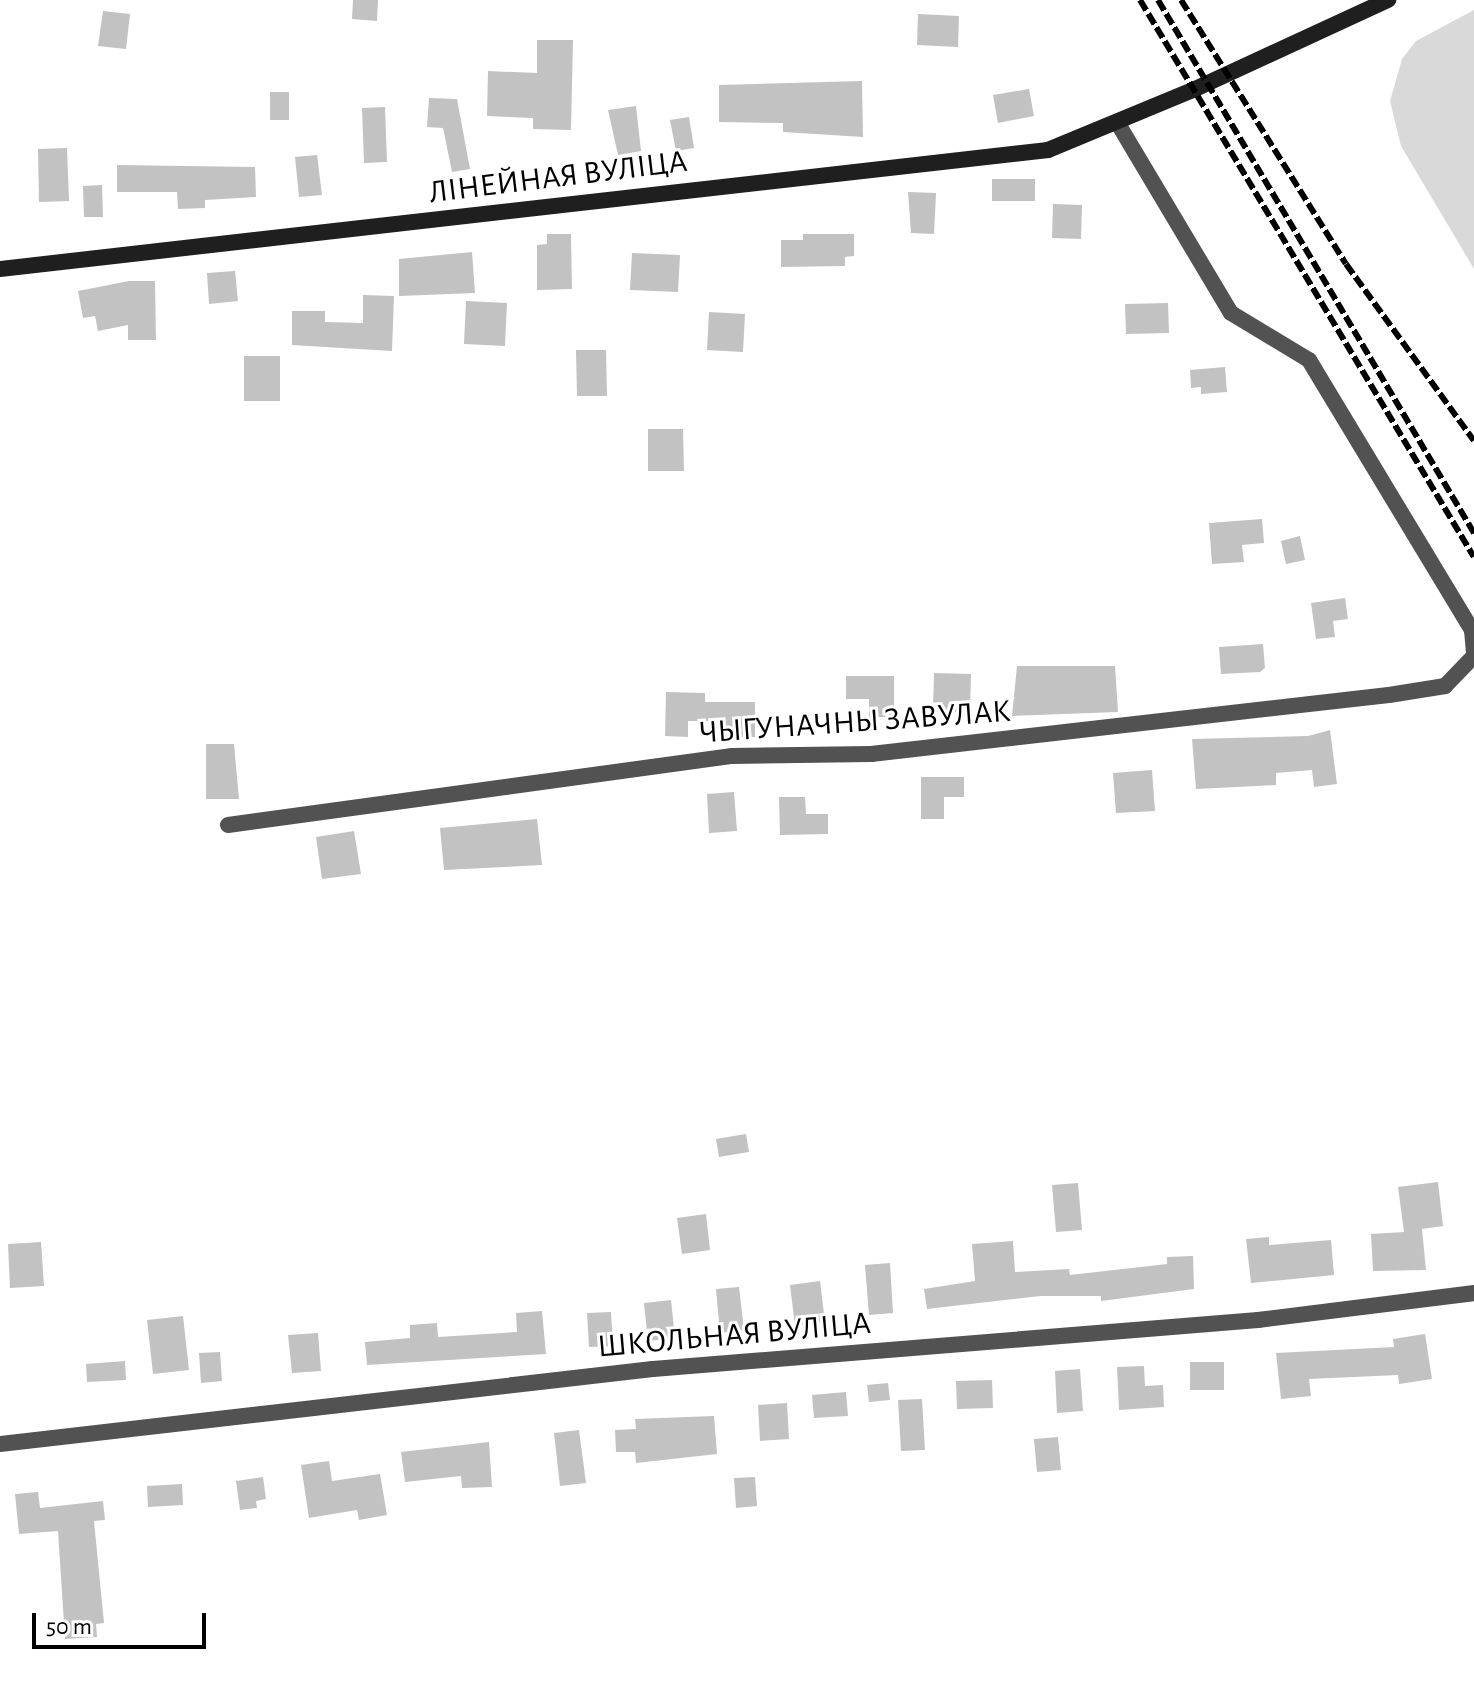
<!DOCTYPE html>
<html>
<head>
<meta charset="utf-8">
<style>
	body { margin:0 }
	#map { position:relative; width:1474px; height:1681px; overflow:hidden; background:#fff; font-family:"Alegreya Sans",sans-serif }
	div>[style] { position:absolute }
	.green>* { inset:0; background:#d9d9d9 }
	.building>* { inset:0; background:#c2c2c2 }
	.street>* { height:16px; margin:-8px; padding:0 8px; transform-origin:8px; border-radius:8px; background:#525252 }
	.secondary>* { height:16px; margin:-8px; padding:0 8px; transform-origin:8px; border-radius:8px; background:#1f1f1f }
	.rail>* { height:6px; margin-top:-3px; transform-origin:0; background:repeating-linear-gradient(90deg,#000 0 12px,transparent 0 16px) }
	span { translate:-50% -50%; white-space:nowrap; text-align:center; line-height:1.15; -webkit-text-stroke:6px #fff; paint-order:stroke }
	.street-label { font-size:32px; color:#000 }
	.scale { position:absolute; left:32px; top:1613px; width:174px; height:36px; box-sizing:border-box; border:4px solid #000; border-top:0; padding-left:10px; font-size:24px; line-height:28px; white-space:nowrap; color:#000; -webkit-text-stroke:6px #fff; paint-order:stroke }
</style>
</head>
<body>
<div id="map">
	<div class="green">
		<div style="clip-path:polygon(1474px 10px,1474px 269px,1401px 146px,1390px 101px,1402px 59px,1416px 41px)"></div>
	</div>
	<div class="building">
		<div style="clip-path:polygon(353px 0,378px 0,377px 21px,352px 19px)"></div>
		<div style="clip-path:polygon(103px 11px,130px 14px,126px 49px,98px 46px)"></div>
		<div style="clip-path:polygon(918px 14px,959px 16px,958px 47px,917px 45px)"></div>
		<div style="clip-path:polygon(537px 40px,573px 40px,571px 130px,533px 129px,533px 118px,487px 116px,488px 71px,537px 73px)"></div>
		<div style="clip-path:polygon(862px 81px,863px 137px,783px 132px,783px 123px,719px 122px,719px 85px)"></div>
		<div style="clip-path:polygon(1029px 89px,1034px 116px,998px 123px,993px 95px)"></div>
		<div style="clip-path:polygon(270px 92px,289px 92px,289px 120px,270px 120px)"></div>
		<div style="clip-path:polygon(429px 98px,457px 99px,470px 169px,452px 172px,443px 128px,427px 127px)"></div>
		<div style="clip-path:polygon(636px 106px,641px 151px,618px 155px,608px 110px)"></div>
		<div style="clip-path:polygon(385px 107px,387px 162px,364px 163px,362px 108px)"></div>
		<div style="clip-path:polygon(689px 117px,694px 148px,676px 151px,670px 120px)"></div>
		<div style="clip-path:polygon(67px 148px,69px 201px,39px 202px,38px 149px)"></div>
		<div style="clip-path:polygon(317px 155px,322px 195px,299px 197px,295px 157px)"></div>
		<div style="clip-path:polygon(117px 165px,255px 167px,256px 197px,205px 200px,205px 208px,178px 209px,177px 192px,117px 192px)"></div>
		<div style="clip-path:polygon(992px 179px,1035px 179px,1035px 201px,992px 201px)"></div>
		<div style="clip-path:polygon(102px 185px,103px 217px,84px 217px,83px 186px)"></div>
		<div style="clip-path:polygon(908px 192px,936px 193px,934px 234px,911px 233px)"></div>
		<div style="clip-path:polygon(1053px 204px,1082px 205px,1081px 239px,1052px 238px)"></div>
		<div style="clip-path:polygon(547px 234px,571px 234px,572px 289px,537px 290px,537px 245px,547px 244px)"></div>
		<div style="clip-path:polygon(803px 234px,854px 234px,854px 256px,845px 257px,845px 266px,781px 267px,781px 240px,803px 240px)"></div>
		<div style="clip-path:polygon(472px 252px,475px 293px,399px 296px,399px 259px)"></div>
		<div style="clip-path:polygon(632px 253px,680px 255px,678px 292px,630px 290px)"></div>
		<div style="clip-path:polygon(235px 271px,238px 301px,209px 304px,207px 273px)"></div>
		<div style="clip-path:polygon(129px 281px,155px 281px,156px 340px,128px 340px,128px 325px,98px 331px,95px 316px,83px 318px,78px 291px)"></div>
		<div style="clip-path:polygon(363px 295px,394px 296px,392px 351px,292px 345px,292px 311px,325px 311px,325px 322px,363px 323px)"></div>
		<div style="clip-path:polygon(466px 301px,507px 303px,505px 346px,464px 344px)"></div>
		<div style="clip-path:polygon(1168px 303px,1169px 333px,1126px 334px,1125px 304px)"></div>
		<div style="clip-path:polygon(709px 312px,745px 314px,743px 352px,707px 350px)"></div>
		<div style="clip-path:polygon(576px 350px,606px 350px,607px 396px,577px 396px)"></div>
		<div style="clip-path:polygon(244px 356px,280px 356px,280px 401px,244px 401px)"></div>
		<div style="clip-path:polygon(1225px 367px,1227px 392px,1201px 394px,1201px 387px,1191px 388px,1190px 370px)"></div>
		<div style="clip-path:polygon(648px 429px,683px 429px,684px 471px,648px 471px)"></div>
		<div style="clip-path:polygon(1262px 519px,1264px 543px,1242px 545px,1244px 562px,1212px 564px,1209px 523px)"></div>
		<div style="clip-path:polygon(1300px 536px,1305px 560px,1286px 564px,1281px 541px)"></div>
		<div style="clip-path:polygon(1345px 598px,1348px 619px,1333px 621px,1335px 637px,1316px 639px,1311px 603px)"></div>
		<div style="clip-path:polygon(1263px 644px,1265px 668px,1260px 672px,1221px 674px,1219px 647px)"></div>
		<div style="clip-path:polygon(1017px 666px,1115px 666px,1118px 712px,1012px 716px)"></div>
		<div style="clip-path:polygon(934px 673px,971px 674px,970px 713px,933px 711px)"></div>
		<div style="clip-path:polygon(846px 676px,894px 676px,894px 717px,869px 717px,869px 699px,846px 699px)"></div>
		<div style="clip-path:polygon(666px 692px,705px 693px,705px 702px,755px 702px,755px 737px,730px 737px,730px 726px,723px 726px,723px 721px,688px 721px,688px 737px,665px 736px)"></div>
		<div style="clip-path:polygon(1330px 730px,1337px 784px,1314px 787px,1312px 770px,1276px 773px,1276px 785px,1196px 789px,1192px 739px,1308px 736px)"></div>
		<div style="clip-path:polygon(206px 744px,234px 744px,239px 799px,206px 799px)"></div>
		<div style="clip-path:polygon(1152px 770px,1155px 811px,1116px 813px,1113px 773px)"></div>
		<div style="clip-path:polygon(921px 777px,964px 777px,964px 797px,944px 797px,944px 819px,921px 819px)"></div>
		<div style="clip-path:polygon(734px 792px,737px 831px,709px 833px,707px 794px)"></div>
		<div style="clip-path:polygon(779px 797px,805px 797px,806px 814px,828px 814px,828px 834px,780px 835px)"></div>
		<div style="clip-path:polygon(537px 819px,542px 865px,444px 870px,440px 828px)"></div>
		<div style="clip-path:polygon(354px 831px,361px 874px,322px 879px,316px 837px)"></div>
		<div style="clip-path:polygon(746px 1134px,749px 1152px,719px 1157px,716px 1139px)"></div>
		<div style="clip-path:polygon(1438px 1182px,1443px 1226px,1422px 1229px,1426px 1270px,1373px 1271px,1371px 1234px,1404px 1232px,1398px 1187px)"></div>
		<div style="clip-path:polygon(1078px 1183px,1082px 1230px,1056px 1232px,1052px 1185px)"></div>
		<div style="clip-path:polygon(706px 1214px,710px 1250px,682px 1254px,677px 1218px)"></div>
		<div style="clip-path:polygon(1269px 1237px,1269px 1245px,1331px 1240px,1334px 1275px,1251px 1283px,1246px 1239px)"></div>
		<div style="clip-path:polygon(1013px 1241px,1015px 1272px,1069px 1269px,1070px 1275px,1167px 1264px,1167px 1257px,1193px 1256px,1194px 1289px,1101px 1301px,1101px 1296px,1041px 1296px,927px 1309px,924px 1289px,975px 1281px,972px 1244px)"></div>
		<div style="clip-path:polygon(41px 1242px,44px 1286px,10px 1288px,8px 1244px)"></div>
		<div style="clip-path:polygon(890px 1263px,893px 1313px,869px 1315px,865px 1265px)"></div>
		<div style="clip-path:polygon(820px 1281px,825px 1322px,795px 1326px,790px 1285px)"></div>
		<div style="clip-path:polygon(739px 1287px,744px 1330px,720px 1333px,716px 1289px)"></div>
		<div style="clip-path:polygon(671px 1300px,675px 1338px,648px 1341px,644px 1303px)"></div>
		<div style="clip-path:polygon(542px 1311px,546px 1354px,367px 1365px,365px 1342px,410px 1338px,410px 1325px,437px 1323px,438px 1337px,517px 1332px,516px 1313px)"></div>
		<div style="clip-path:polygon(611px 1312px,613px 1346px,589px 1347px,587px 1313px)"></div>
		<div style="clip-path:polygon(183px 1316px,189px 1370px,153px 1374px,147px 1320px)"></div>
		<div style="clip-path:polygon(318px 1333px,321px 1371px,292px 1373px,288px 1335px)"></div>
		<div style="clip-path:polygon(1425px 1334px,1432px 1379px,1399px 1384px,1398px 1375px,1309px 1379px,1311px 1396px,1281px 1399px,1276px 1353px,1394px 1347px,1393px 1339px)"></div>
		<div style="clip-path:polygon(220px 1352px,222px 1381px,201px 1383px,199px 1353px)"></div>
		<div style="clip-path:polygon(125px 1361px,126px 1380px,87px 1382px,86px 1364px)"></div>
		<div style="clip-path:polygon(1190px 1362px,1224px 1362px,1224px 1390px,1190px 1390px)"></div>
		<div style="clip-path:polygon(1144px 1366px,1145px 1386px,1163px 1385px,1164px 1407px,1119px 1410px,1117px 1367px)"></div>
		<div style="clip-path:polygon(1080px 1369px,1083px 1411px,1057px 1413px,1055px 1371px)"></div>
		<div style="clip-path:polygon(992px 1380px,993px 1408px,957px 1409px,956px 1381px)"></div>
		<div style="clip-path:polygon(888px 1383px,890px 1400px,869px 1402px,867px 1385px)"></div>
		<div style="clip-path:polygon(846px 1392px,848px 1416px,814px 1418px,812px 1395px)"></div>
		<div style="clip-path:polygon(922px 1399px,925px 1450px,901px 1451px,898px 1400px)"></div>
		<div style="clip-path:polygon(787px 1403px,789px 1439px,760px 1441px,758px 1405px)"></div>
		<div style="clip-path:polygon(714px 1416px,717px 1454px,636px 1463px,635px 1452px,616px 1452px,615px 1430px,636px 1429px,635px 1419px)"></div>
		<div style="clip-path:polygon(579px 1430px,586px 1483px,560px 1486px,554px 1433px)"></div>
		<div style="clip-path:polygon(1058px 1437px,1061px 1470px,1037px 1472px,1034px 1439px)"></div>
		<div style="clip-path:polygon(489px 1442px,492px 1487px,462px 1488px,461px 1476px,405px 1482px,401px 1452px)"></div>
		<div style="clip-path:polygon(329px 1461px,332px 1481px,380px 1474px,387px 1515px,359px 1520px,357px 1510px,309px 1518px,301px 1465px)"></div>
		<div style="clip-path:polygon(263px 1477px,266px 1499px,256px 1501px,257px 1508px,240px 1510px,236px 1481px)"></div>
		<div style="clip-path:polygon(755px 1477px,757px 1506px,736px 1508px,734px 1478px)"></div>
		<div style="clip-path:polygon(182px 1484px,183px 1505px,148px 1507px,147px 1486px)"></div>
		<div style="clip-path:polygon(38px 1492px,40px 1508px,103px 1501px,105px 1520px,94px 1521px,104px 1623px,96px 1624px,97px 1637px,65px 1639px,58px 1531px,19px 1534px,15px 1494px)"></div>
	</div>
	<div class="street">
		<div style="left:1117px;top:122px;width:222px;rotate:59.2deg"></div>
		<div style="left:1231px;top:313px;width:91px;rotate:31.1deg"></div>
		<div style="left:1309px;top:360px;width:315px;rotate:58.9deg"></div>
		<div style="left:1472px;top:630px;width:21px;rotate:85deg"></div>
		<div style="left:228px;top:825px;width:509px;rotate:-7.8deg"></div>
		<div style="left:732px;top:756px;width:139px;rotate:-0.8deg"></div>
		<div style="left:871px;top:754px;width:521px;rotate:-6.5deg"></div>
		<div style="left:1389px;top:695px;width:57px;rotate:-9.1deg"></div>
		<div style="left:1445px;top:686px;width:42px;rotate:-46deg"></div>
		<div style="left:0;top:1444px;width:657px;rotate:-6.55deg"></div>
		<div style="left:653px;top:1369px;width:607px;rotate:-4.63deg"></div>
		<div style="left:1258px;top:1320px;width:218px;rotate:-7.1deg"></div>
	</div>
	<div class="secondary">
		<div style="left:0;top:269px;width:1055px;rotate:-6.48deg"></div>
		<div style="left:1048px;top:150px;width:159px;rotate:-22.5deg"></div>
		<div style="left:1195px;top:89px;width:213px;rotate:-24.8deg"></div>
	</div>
	<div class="rail">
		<div style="left:1140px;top:0;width:649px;rotate:59.05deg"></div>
		<div style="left:1158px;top:0;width:620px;rotate:59.34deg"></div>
		<div style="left:1181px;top:0;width:311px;rotate:58deg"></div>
		<div style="left:1346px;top:264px;width:218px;rotate:54.1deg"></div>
	</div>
	<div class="street-label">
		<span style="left:558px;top:177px;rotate:-7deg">ЛІНЕЙНАЯ ВУЛІЦА</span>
		<span style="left:855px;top:722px;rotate:-4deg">ЧЫГУНАЧНЫ ЗАВУЛАК</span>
		<span style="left:734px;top:1335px;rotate:-5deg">ШКОЛЬНАЯ ВУЛІЦА</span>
	</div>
	<div class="scale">50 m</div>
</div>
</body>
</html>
